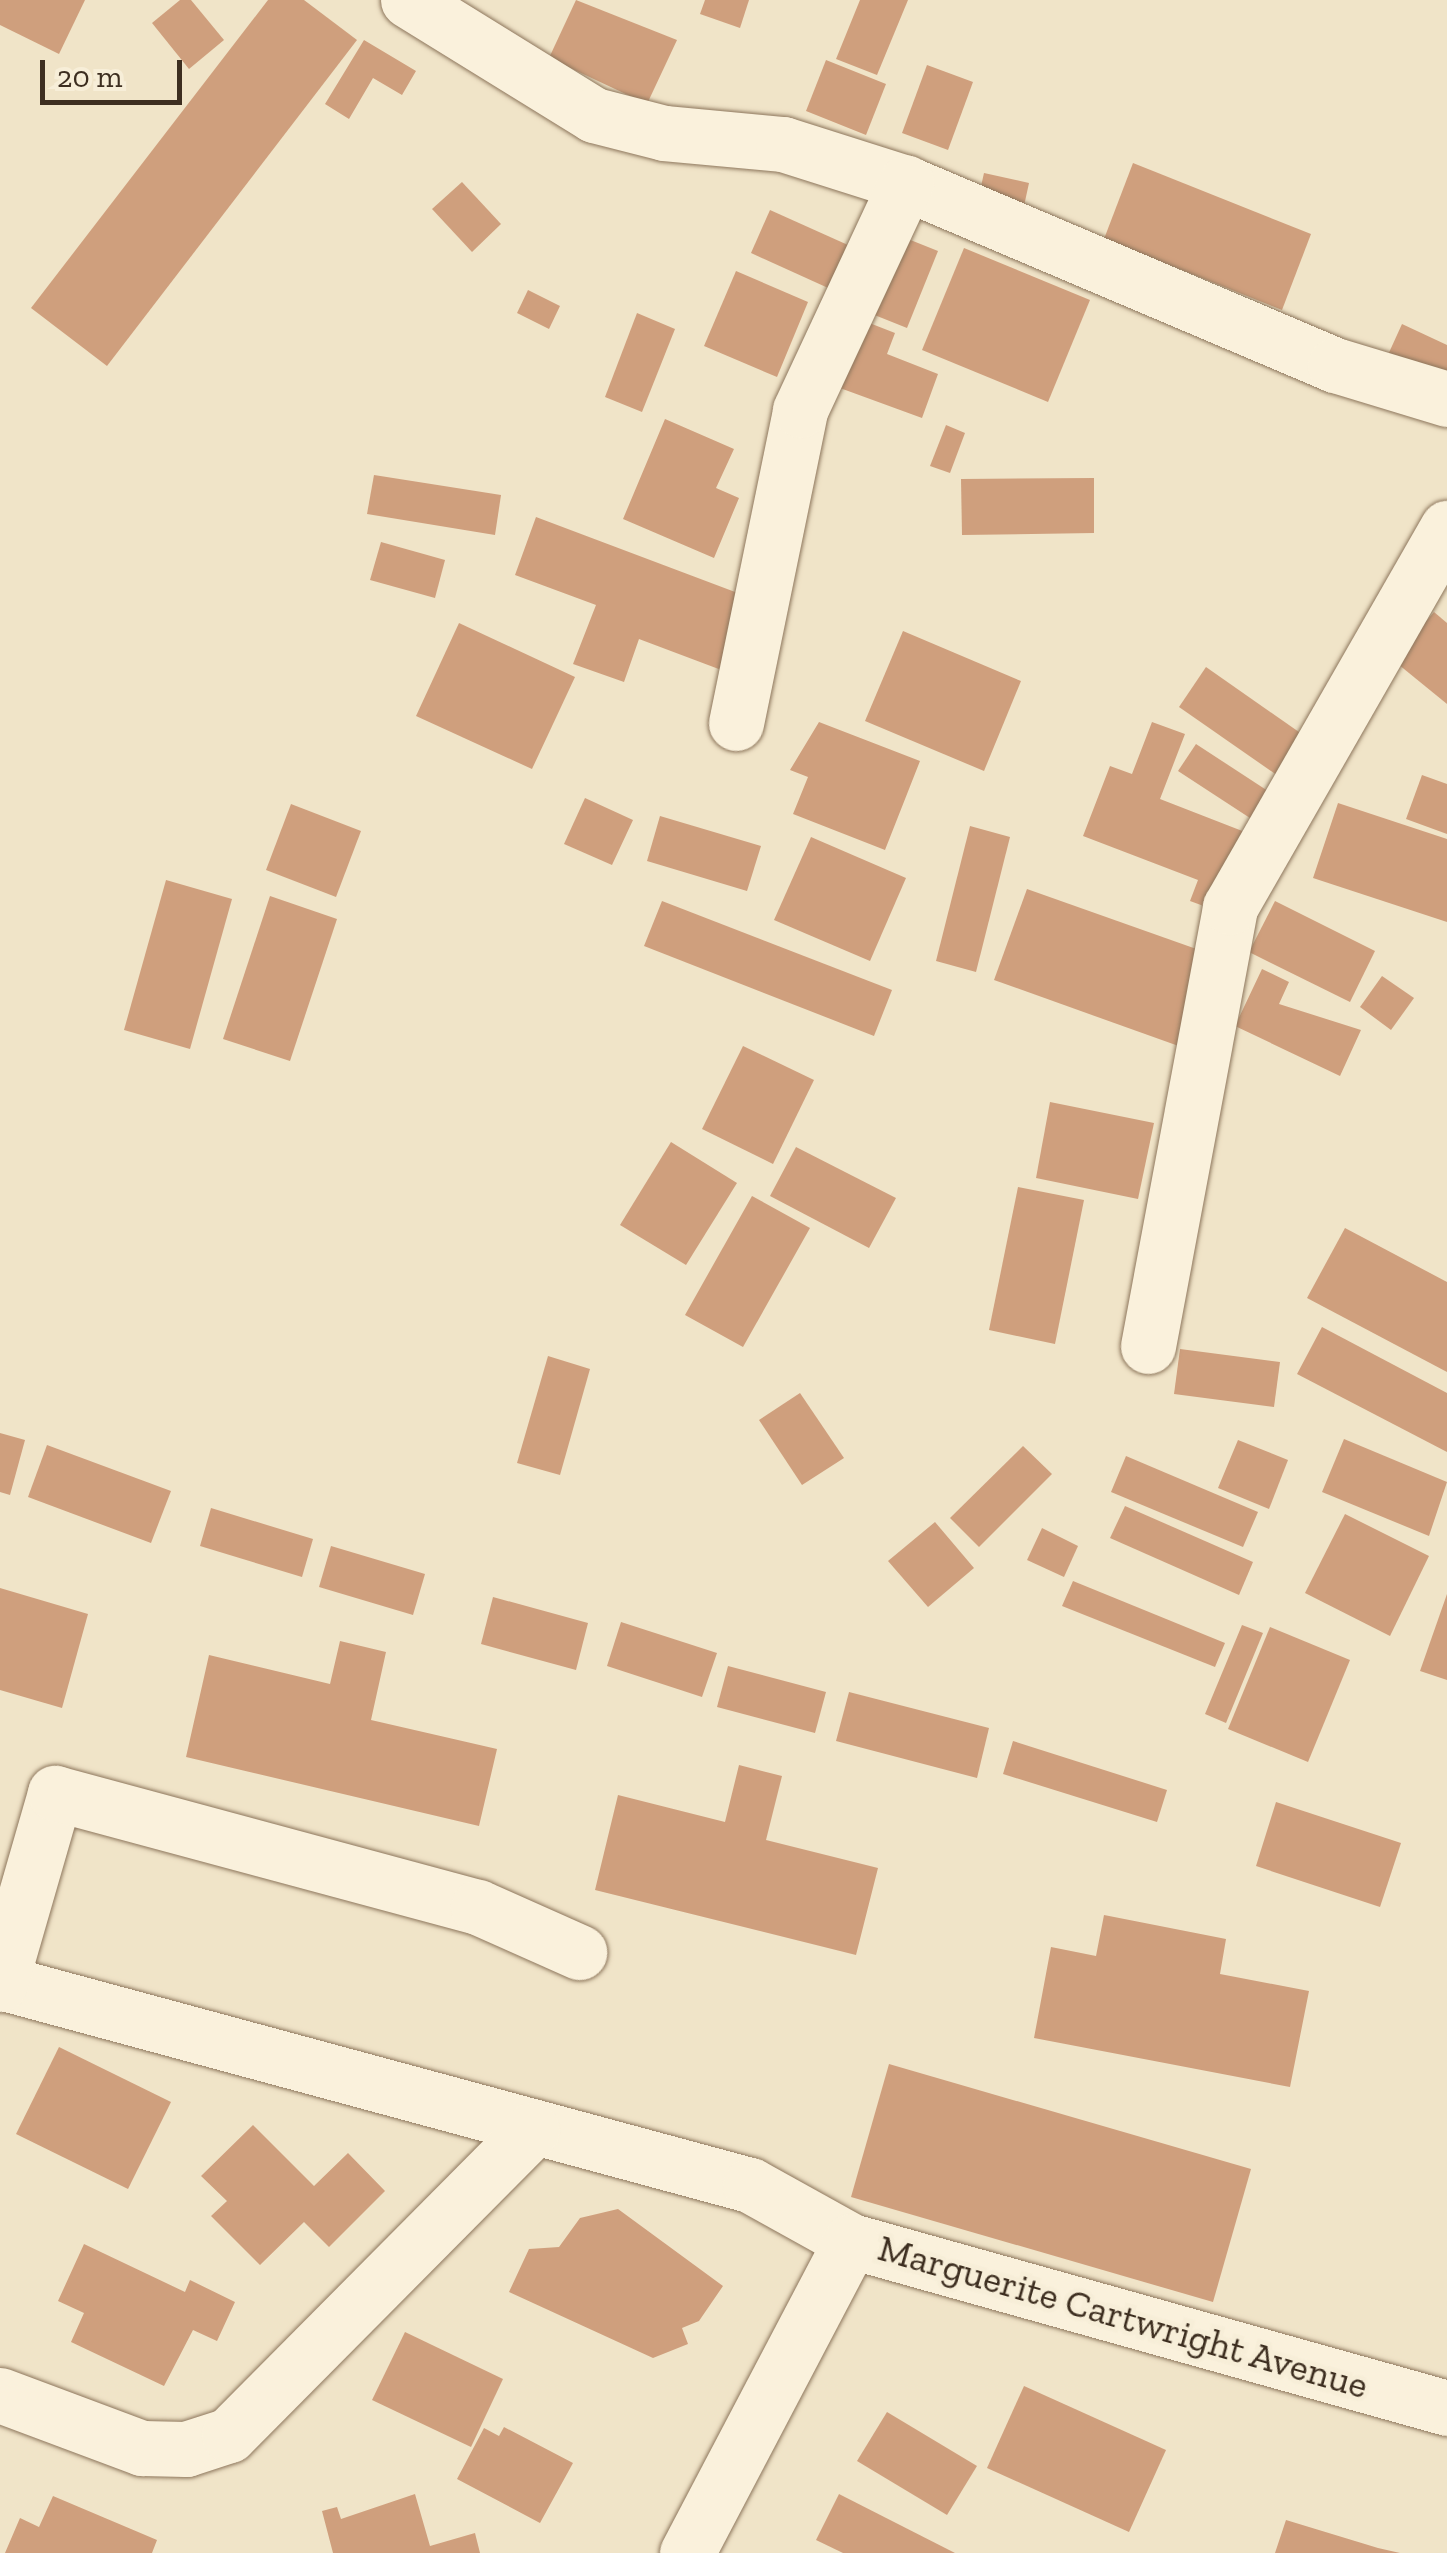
<!DOCTYPE html>
<html>
<head>
<meta charset="utf-8">
<style>
	body { margin:0 }
	#map { position:relative; width:1447px; height:2553px; overflow:hidden; background:#f0e4c8; font-family:"Zilla Slab",serif }
	div>[style] { position:absolute }
	.building>* { inset:0; background:#cf9f7d }
	.roads { filter:drop-shadow(0 0 2px #8d765c) drop-shadow(0 0 2px #8d765c) }
	.minor>* { height:55px; margin:-27.5px; padding:0 27.5px; transform-origin:27.5px; border-radius:27.5px; background:#faf1dc }
	span { translate:-50% -50%; white-space:nowrap; text-align:center; line-height:1.15; -webkit-text-stroke:9px #f7eed8; paint-order:stroke }
	.street-label { font-size:38px; color:#3d2e20 }
	.scale { position:absolute; left:40px; top:60px; width:142px; height:45px; box-sizing:border-box; border:5px solid #3d2e20; border-top:0; padding-left:12px; font-size:30px; line-height:35px; white-space:nowrap; color:#3d2e20; -webkit-text-stroke:8px #f7eed8; paint-order:stroke }
</style>
</head>
<body>
<div id="map">
	<div class="building">
		<div style="clip-path:polygon(0 0,85px 0,59px 54px,0 25px)"></div>
		<div style="clip-path:polygon(180px 0,191px 0,224px 40px,189px 69px,152px 23px)"></div>
		<div style="clip-path:polygon(268px 0,304px 0,357px 40px,107px 366px,31px 308px)"></div>
		<div style="clip-path:polygon(576px 0,677px 40px,647px 104px,549px 58px)"></div>
		<div style="clip-path:polygon(705px 0,749px 0,740px 28px,700px 14px)"></div>
		<div style="clip-path:polygon(860px 0,908px 0,877px 75px,836px 59px)"></div>
		<div style="clip-path:polygon(364px 40px,416px 71px,402px 95px,373px 78px,349px 119px,325px 104px)"></div>
		<div style="clip-path:polygon(826px 60px,886px 84px,866px 135px,806px 111px)"></div>
		<div style="clip-path:polygon(927px 65px,973px 82px,948px 150px,902px 133px)"></div>
		<div style="clip-path:polygon(1133px 163px,1311px 234px,1282px 310px,1104px 239px)"></div>
		<div style="clip-path:polygon(984px 173px,1029px 183px,1024px 206px,979px 195px)"></div>
		<div style="clip-path:polygon(462px 182px,501px 224px,472px 252px,432px 209px)"></div>
		<div style="clip-path:polygon(770px 210px,868px 254px,848px 297px,751px 253px)"></div>
		<div style="clip-path:polygon(903px 237px,938px 251px,907px 328px,872px 314px)"></div>
		<div style="clip-path:polygon(964px 248px,1090px 300px,1048px 402px,922px 350px)"></div>
		<div style="clip-path:polygon(736px 271px,808px 302px,777px 377px,704px 346px)"></div>
		<div style="clip-path:polygon(528px 290px,560px 306px,549px 329px,517px 313px)"></div>
		<div style="clip-path:polygon(637px 313px,675px 329px,642px 412px,605px 397px)"></div>
		<div style="clip-path:polygon(854px 317px,895px 333px,887px 354px,938px 374px,922px 418px,829px 384px)"></div>
		<div style="clip-path:polygon(1402px 324px,1447px 345px,1447px 384px,1387px 357px)"></div>
		<div style="clip-path:polygon(665px 419px,734px 449px,716px 488px,739px 498px,714px 558px,623px 519px)"></div>
		<div style="clip-path:polygon(946px 425px,965px 433px,950px 473px,930px 466px)"></div>
		<div style="clip-path:polygon(374px 475px,501px 495px,495px 535px,367px 514px)"></div>
		<div style="clip-path:polygon(1094px 478px,1094px 533px,962px 535px,961px 479px)"></div>
		<div style="clip-path:polygon(536px 517px,751px 598px,724px 671px,639px 639px,624px 682px,573px 664px,596px 605px,515px 575px)"></div>
		<div style="clip-path:polygon(381px 542px,445px 560px,435px 598px,370px 580px)"></div>
		<div style="clip-path:polygon(1434px 612px,1447px 623px,1447px 704px,1393px 660px)"></div>
		<div style="clip-path:polygon(459px 623px,575px 677px,532px 769px,416px 716px)"></div>
		<div style="clip-path:polygon(903px 631px,1021px 681px,984px 771px,865px 721px)"></div>
		<div style="clip-path:polygon(1206px 667px,1309px 739px,1281px 778px,1179px 707px)"></div>
		<div style="clip-path:polygon(819px 722px,920px 761px,885px 850px,793px 814px,808px 777px,790px 770px)"></div>
		<div style="clip-path:polygon(1152px 722px,1185px 734px,1160px 799px,1250px 834px,1220px 912px,1190px 901px,1198px 880px,1083px 836px,1110px 766px,1132px 774px)"></div>
		<div style="clip-path:polygon(1196px 744px,1271px 793px,1253px 820px,1178px 771px)"></div>
		<div style="clip-path:polygon(1422px 775px,1447px 784px,1447px 834px,1406px 819px)"></div>
		<div style="clip-path:polygon(585px 798px,633px 820px,612px 865px,564px 844px)"></div>
		<div style="clip-path:polygon(1338px 803px,1447px 839px,1447px 922px,1313px 878px)"></div>
		<div style="clip-path:polygon(291px 804px,361px 831px,336px 897px,266px 870px)"></div>
		<div style="clip-path:polygon(660px 816px,761px 846px,747px 891px,647px 861px)"></div>
		<div style="clip-path:polygon(970px 826px,1010px 837px,976px 972px,936px 961px)"></div>
		<div style="clip-path:polygon(811px 837px,906px 878px,870px 961px,774px 920px)"></div>
		<div style="clip-path:polygon(166px 880px,232px 899px,190px 1049px,124px 1030px)"></div>
		<div style="clip-path:polygon(1027px 889px,1219px 957px,1187px 1049px,994px 980px)"></div>
		<div style="clip-path:polygon(270px 896px,337px 919px,290px 1061px,223px 1039px)"></div>
		<div style="clip-path:polygon(662px 901px,892px 990px,874px 1036px,644px 946px)"></div>
		<div style="clip-path:polygon(1275px 901px,1375px 951px,1350px 1002px,1249px 952px)"></div>
		<div style="clip-path:polygon(1262px 969px,1289px 982px,1279px 1004px,1361px 1030px,1340px 1076px,1235px 1026px)"></div>
		<div style="clip-path:polygon(1382px 976px,1414px 998px,1391px 1030px,1360px 1007px)"></div>
		<div style="clip-path:polygon(743px 1046px,814px 1080px,773px 1164px,702px 1129px)"></div>
		<div style="clip-path:polygon(1050px 1102px,1154px 1123px,1138px 1199px,1036px 1178px)"></div>
		<div style="clip-path:polygon(671px 1142px,737px 1183px,686px 1265px,620px 1225px)"></div>
		<div style="clip-path:polygon(796px 1147px,896px 1198px,869px 1248px,770px 1196px)"></div>
		<div style="clip-path:polygon(1018px 1187px,1084px 1200px,1055px 1344px,989px 1330px)"></div>
		<div style="clip-path:polygon(752px 1196px,810px 1228px,743px 1347px,685px 1315px)"></div>
		<div style="clip-path:polygon(1345px 1228px,1447px 1282px,1447px 1372px,1307px 1298px)"></div>
		<div style="clip-path:polygon(1322px 1327px,1447px 1393px,1447px 1452px,1297px 1374px)"></div>
		<div style="clip-path:polygon(1180px 1349px,1280px 1362px,1274px 1407px,1174px 1394px)"></div>
		<div style="clip-path:polygon(548px 1356px,590px 1369px,560px 1475px,517px 1463px)"></div>
		<div style="clip-path:polygon(800px 1393px,844px 1458px,802px 1485px,759px 1420px)"></div>
		<div style="clip-path:polygon(0 1433px,25px 1440px,10px 1495px,0 1492px)"></div>
		<div style="clip-path:polygon(1344px 1439px,1447px 1482px,1429px 1536px,1322px 1492px)"></div>
		<div style="clip-path:polygon(1238px 1440px,1288px 1460px,1269px 1509px,1218px 1488px)"></div>
		<div style="clip-path:polygon(47px 1445px,171px 1491px,151px 1543px,28px 1497px)"></div>
		<div style="clip-path:polygon(1023px 1446px,1052px 1474px,979px 1547px,950px 1518px)"></div>
		<div style="clip-path:polygon(1126px 1456px,1258px 1512px,1243px 1547px,1111px 1492px)"></div>
		<div style="clip-path:polygon(1125px 1506px,1253px 1562px,1239px 1595px,1110px 1538px)"></div>
		<div style="clip-path:polygon(211px 1508px,313px 1539px,302px 1577px,200px 1546px)"></div>
		<div style="clip-path:polygon(1345px 1514px,1429px 1556px,1390px 1636px,1305px 1593px)"></div>
		<div style="clip-path:polygon(935px 1522px,974px 1568px,928px 1607px,888px 1561px)"></div>
		<div style="clip-path:polygon(1042px 1528px,1078px 1546px,1064px 1577px,1027px 1560px)"></div>
		<div style="clip-path:polygon(331px 1546px,425px 1574px,413px 1615px,319px 1587px)"></div>
		<div style="clip-path:polygon(1073px 1581px,1225px 1643px,1215px 1667px,1062px 1606px)"></div>
		<div style="clip-path:polygon(0 1588px,88px 1614px,62px 1708px,0 1690px)"></div>
		<div style="clip-path:polygon(1447px 1594px,1447px 1680px,1420px 1671px)"></div>
		<div style="clip-path:polygon(493px 1597px,588px 1623px,576px 1670px,481px 1644px)"></div>
		<div style="clip-path:polygon(621px 1622px,717px 1653px,702px 1697px,607px 1666px)"></div>
		<div style="clip-path:polygon(1242px 1625px,1263px 1633px,1226px 1723px,1205px 1714px)"></div>
		<div style="clip-path:polygon(1270px 1627px,1350px 1660px,1308px 1762px,1228px 1729px)"></div>
		<div style="clip-path:polygon(340px 1641px,386px 1652px,371px 1720px,497px 1749px,479px 1826px,186px 1757px,209px 1655px,330px 1684px)"></div>
		<div style="clip-path:polygon(728px 1666px,826px 1692px,815px 1733px,717px 1707px)"></div>
		<div style="clip-path:polygon(849px 1692px,989px 1728px,977px 1778px,836px 1741px)"></div>
		<div style="clip-path:polygon(1013px 1741px,1167px 1790px,1157px 1822px,1003px 1774px)"></div>
		<div style="clip-path:polygon(739px 1765px,782px 1776px,766px 1840px,878px 1868px,856px 1955px,595px 1890px,618px 1795px,725px 1822px)"></div>
		<div style="clip-path:polygon(1276px 1802px,1401px 1843px,1380px 1907px,1256px 1866px)"></div>
		<div style="clip-path:polygon(1104px 1915px,1226px 1939px,1220px 1974px,1309px 1991px,1290px 2087px,1034px 2038px,1051px 1947px,1096px 1956px)"></div>
		<div style="clip-path:polygon(59px 2047px,171px 2102px,128px 2189px,16px 2134px)"></div>
		<div style="clip-path:polygon(889px 2064px,1251px 2169px,1213px 2302px,851px 2197px)"></div>
		<div style="clip-path:polygon(253px 2125px,314px 2186px,348px 2153px,385px 2191px,329px 2247px,304px 2222px,260px 2265px,211px 2216px,227px 2201px,201px 2176px)"></div>
		<div style="clip-path:polygon(618px 2209px,723px 2286px,699px 2321px,682px 2328px,688px 2344px,653px 2358px,509px 2292px,529px 2249px,559px 2247px,580px 2218px)"></div>
		<div style="clip-path:polygon(84px 2244px,185px 2292px,190px 2280px,235px 2302px,217px 2341px,193px 2330px,164px 2386px,71px 2342px,84px 2313px,58px 2301px)"></div>
		<div style="clip-path:polygon(405px 2332px,503px 2379px,471px 2447px,372px 2400px)"></div>
		<div style="clip-path:polygon(1024px 2386px,1166px 2450px,1129px 2532px,987px 2468px)"></div>
		<div style="clip-path:polygon(887px 2412px,977px 2466px,947px 2515px,857px 2461px)"></div>
		<div style="clip-path:polygon(504px 2427px,573px 2463px,540px 2523px,457px 2479px,484px 2428px,499px 2436px)"></div>
		<div style="clip-path:polygon(415px 2494px,430px 2546px,475px 2533px,480px 2553px,333px 2553px,322px 2511px,337px 2507px,341px 2519px)"></div>
		<div style="clip-path:polygon(839px 2494px,955px 2553px,843px 2553px,816px 2540px)"></div>
		<div style="clip-path:polygon(53px 2496px,157px 2540px,152px 2553px,5px 2553px,20px 2518px,39px 2527px)"></div>
		<div style="clip-path:polygon(1286px 2520px,1378px 2548px,1400px 2553px,1275px 2553px)"></div>
	</div>
	<div class="roads">
		<div class="minor">
			<div style="left:408px;top:0;width:219px;rotate:31.7deg"></div>
			<div style="left:594px;top:115px;width:72px;rotate:14.4deg"></div>
			<div style="left:664px;top:133px;width:120px;rotate:5.3deg"></div>
			<div style="left:783px;top:144px;width:129px;rotate:17.6deg"></div>
			<div style="left:906px;top:183px;width:466px;rotate:23deg"></div>
			<div style="left:1335px;top:365px;width:117px;rotate:16.9deg"></div>
			<div style="left:736px;top:723px;width:319px;rotate:-78.4deg"></div>
			<div style="left:800px;top:410px;width:251px;rotate:-65deg"></div>
			<div style="left:1148px;top:1346px;width:447px;rotate:-79.4deg"></div>
			<div style="left:1230px;top:907px;width:437px;rotate:-60.2deg"></div>
			<div style="left:0;top:1982px;width:777px;rotate:15.15deg"></div>
			<div style="left:750px;top:2185px;width:115px;rotate:29deg"></div>
			<div style="left:851px;top:2241px;width:619px;rotate:15.65deg"></div>
			<div style="left:0;top:1984px;width:199px;rotate:-73.9deg"></div>
			<div style="left:55px;top:1793px;width:438px;rotate:15.1deg"></div>
			<div style="left:478px;top:1907px;width:111px;rotate:24deg"></div>
			<div style="left:0;top:2395px;width:152px;rotate:20.5deg"></div>
			<div style="left:142px;top:2448px;width:44px;rotate:1.3deg"></div>
			<div style="left:186px;top:2449px;width:45px;rotate:-18deg"></div>
			<div style="left:229px;top:2435px;width:430px;rotate:-45.2deg"></div>
			<div style="left:687px;top:2553px;width:352px;rotate:-62.3deg"></div>
		</div>
	</div>
	<div class="street-label">
		<span style="left:1123px;top:2317px;rotate:16deg">Marguerite Cartwright Avenue</span>
	</div>
	<div class="scale">20 m</div>
</div>
</body>
</html>
